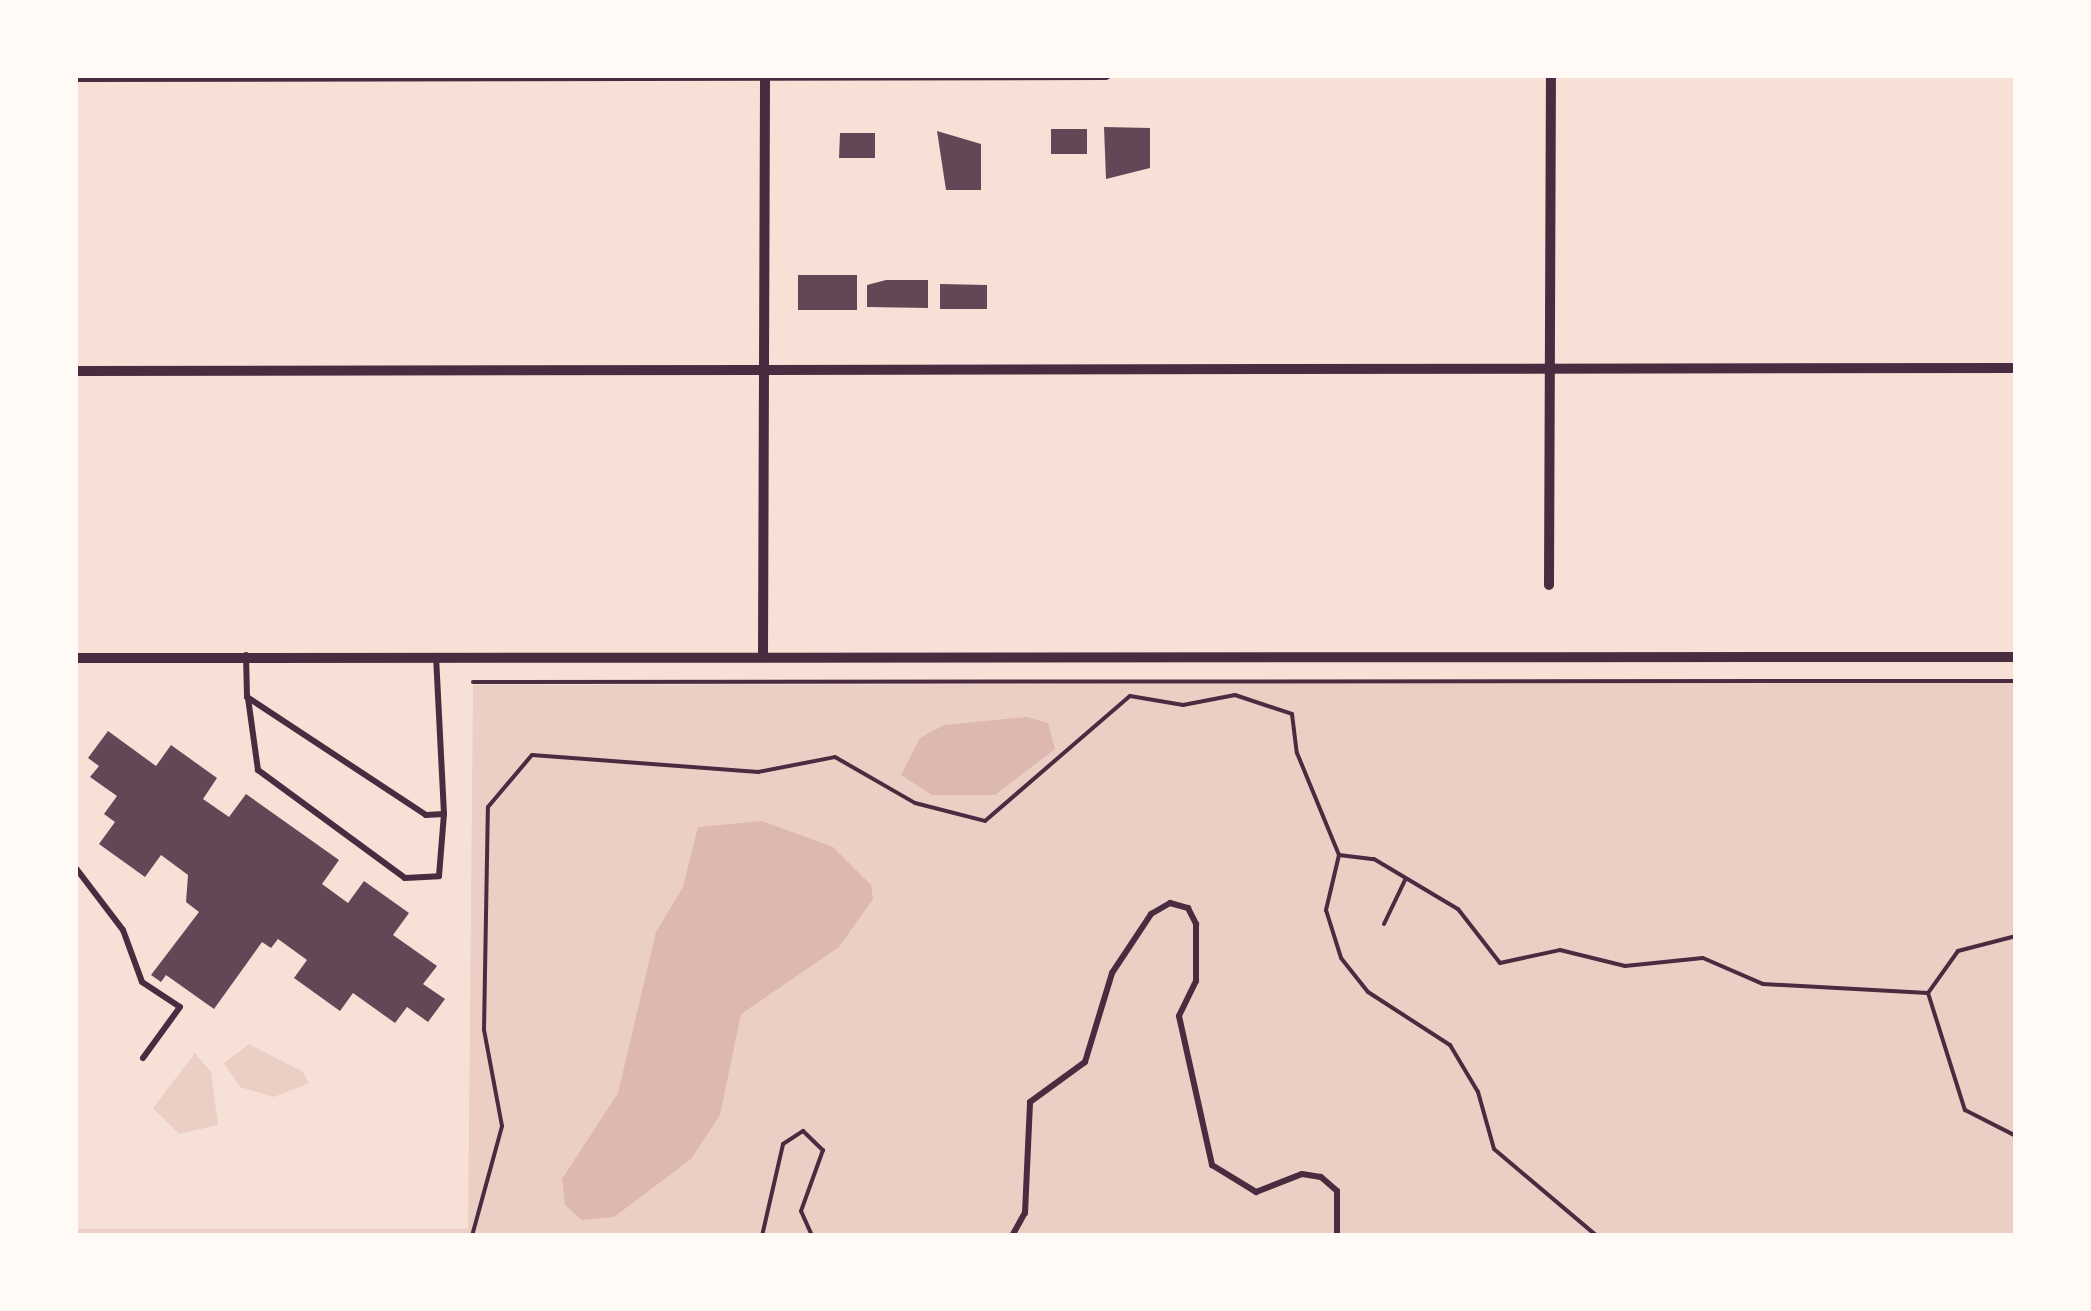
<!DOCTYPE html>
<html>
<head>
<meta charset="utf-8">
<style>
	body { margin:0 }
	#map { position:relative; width:2091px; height:1311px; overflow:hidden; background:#f7e1d7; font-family:"Archivo Narrow",sans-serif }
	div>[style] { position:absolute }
	.green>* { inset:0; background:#ebcfc5 }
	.water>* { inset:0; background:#dcb8b0 }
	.building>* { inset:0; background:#644757 }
	.path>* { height:4px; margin:-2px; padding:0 2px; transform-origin:2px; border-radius:2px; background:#4a2c40 }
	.service>* { height:6px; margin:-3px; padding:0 3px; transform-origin:3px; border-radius:3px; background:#4a2c40 }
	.minor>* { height:10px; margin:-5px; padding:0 5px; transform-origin:5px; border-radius:5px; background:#4a2c40 }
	span { translate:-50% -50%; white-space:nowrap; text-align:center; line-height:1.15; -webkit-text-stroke:10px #fffaf5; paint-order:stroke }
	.frame { position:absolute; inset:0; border:78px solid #fffaf5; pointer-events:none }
</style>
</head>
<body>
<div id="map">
	<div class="green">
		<div style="clip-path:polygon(2016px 683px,2016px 1236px,75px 1236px,75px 1229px,468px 1229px,473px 685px)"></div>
		<div style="clip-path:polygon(249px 1044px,303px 1072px,309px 1083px,274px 1097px,240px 1087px,224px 1063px)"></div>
		<div style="clip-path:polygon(195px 1053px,211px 1072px,218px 1125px,179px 1134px,153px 1108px)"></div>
	</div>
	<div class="water">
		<div style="clip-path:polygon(1027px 717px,1048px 723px,1055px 749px,995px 795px,932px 795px,901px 775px,920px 738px,944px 725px)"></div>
		<div style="clip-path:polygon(762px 821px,833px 847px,871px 885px,873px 899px,839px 947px,741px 1014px,720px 1115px,691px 1159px,614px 1217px,582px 1220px,565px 1205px,562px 1179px,618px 1093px,656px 932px,683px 887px,698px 827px)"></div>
	</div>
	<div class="building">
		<div style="clip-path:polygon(1104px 127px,1150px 128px,1150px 168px,1106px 179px)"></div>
		<div style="clip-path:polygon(1051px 129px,1087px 129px,1087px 154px,1051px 154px)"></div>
		<div style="clip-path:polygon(937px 131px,981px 144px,981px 190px,946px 190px)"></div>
		<div style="clip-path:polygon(840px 133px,875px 133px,875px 158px,839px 158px)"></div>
		<div style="clip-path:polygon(798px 275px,857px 275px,857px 310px,798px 310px)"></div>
		<div style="clip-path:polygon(886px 280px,928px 280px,928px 308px,867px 307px,867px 285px)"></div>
		<div style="clip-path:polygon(940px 284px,987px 285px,987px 309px,940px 309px)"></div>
		<div style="clip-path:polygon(108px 731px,156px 766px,171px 745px,217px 778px,203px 799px,229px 817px,246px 794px,339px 860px,322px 884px,348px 903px,364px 881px,409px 913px,393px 935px,437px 966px,423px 984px,445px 999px,428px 1022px,407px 1007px,395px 1023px,353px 993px,340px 1011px,294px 978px,307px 960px,278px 939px,271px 948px,262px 942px,214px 1009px,166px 975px,161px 982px,151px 975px,199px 912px,186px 902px,188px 875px,161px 855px,145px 877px,99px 844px,115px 822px,104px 814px,117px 796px,90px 777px,99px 766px,88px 758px)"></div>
	</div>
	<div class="path">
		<div style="left:473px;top:682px;width:1543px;rotate:-0.04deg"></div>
		<div style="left:1339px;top:855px;width:35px;rotate:7deg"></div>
		<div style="left:1374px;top:859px;width:98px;rotate:30.8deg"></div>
		<div style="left:1458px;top:909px;width:68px;rotate:52.1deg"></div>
		<div style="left:1500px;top:963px;width:61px;rotate:-12.2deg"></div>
		<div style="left:1560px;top:950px;width:67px;rotate:13.8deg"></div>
		<div style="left:1625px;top:966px;width:78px;rotate:-5.9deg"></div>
		<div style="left:1703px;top:958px;width:65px;rotate:23.4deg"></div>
		<div style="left:1763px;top:984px;width:165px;rotate:3.1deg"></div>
		<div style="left:1384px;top:924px;width:49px;rotate:-64.5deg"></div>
		<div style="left:2016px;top:936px;width:60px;rotate:165.5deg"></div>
		<div style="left:1958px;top:951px;width:52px;rotate:125.5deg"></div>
		<div style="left:1928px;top:993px;width:123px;rotate:72.5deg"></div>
		<div style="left:1965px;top:1110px;width:57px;rotate:27deg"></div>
		<div style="left:472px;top:1236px;width:114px;rotate:-74.7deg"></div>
		<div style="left:502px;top:1126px;width:98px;rotate:-100.6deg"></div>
		<div style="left:484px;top:1030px;width:223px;rotate:-89deg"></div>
		<div style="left:488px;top:807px;width:68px;rotate:-49.8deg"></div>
		<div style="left:532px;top:755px;width:227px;rotate:4.3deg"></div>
		<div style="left:758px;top:772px;width:78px;rotate:-11deg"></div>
		<div style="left:835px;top:757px;width:92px;rotate:29.9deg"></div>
		<div style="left:915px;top:803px;width:72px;rotate:14.4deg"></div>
		<div style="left:985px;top:821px;width:191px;rotate:-40.8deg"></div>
		<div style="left:1130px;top:696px;width:54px;rotate:9.6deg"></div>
		<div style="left:1183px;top:705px;width:53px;rotate:-10.9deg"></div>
		<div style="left:1235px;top:695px;width:60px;rotate:18.4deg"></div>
		<div style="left:1292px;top:714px;width:39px;rotate:83deg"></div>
		<div style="left:1297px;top:753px;width:110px;rotate:67.6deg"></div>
		<div style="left:1339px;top:855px;width:57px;rotate:103.3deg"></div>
		<div style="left:1326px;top:910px;width:50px;rotate:72.6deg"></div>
		<div style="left:1341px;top:958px;width:43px;rotate:51.5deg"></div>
		<div style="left:1368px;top:992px;width:98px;rotate:32.9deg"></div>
		<div style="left:1450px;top:1045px;width:55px;rotate:59.2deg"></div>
		<div style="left:1478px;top:1092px;width:59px;rotate:74.3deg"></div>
		<div style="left:1494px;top:1149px;width:135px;rotate:40.2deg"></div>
		<div style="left:762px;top:1236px;width:94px;rotate:-77.1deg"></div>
		<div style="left:783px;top:1144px;width:24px;rotate:-33deg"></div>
		<div style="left:803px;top:1131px;width:28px;rotate:44deg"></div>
		<div style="left:823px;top:1150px;width:65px;rotate:109.8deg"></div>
		<div style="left:801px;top:1211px;width:27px;rotate:66deg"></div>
	</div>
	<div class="service">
		<div style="left:246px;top:655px;width:42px;rotate:88.6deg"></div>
		<div style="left:247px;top:697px;width:214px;rotate:33.4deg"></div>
		<div style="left:426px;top:815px;width:18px;rotate:-3deg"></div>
		<div style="left:444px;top:814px;width:156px;rotate:-92.9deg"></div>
		<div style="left:248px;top:698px;width:73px;rotate:82.1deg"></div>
		<div style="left:258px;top:770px;width:182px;rotate:36.3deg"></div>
		<div style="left:405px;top:878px;width:34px;rotate:-3deg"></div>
		<div style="left:439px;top:876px;width:62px;rotate:-85.4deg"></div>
		<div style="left:75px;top:867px;width:79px;rotate:52.7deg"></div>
		<div style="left:123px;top:930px;width:55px;rotate:69.9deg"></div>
		<div style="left:142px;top:982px;width:45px;rotate:33.3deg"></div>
		<div style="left:180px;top:1007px;width:63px;rotate:126deg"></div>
		<div style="left:1012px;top:1236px;width:26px;rotate:-61deg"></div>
		<div style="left:1025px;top:1213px;width:111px;rotate:-87.4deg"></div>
		<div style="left:1030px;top:1102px;width:68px;rotate:-36deg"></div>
		<div style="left:1085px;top:1062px;width:93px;rotate:-73.1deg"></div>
		<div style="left:1112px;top:973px;width:71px;rotate:-56.5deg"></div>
		<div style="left:1151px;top:914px;width:22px;rotate:-30deg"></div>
		<div style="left:1170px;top:903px;width:19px;rotate:16deg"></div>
		<div style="left:1188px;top:908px;width:18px;rotate:63deg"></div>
		<div style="left:1196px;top:924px;width:57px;rotate:90deg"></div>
		<div style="left:1196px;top:981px;width:39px;rotate:116deg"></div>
		<div style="left:1179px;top:1016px;width:153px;rotate:77.5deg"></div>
		<div style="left:1212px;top:1165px;width:52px;rotate:31.5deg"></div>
		<div style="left:1256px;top:1192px;width:49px;rotate:-21.4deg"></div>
		<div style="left:1302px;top:1174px;width:19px;rotate:9deg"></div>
		<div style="left:1321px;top:1177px;width:21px;rotate:41deg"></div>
		<div style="left:1337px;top:1191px;width:45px;rotate:90deg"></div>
	</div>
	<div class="minor">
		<div style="left:75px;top:77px;width:1031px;rotate:-0.11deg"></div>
		<div style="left:75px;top:371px;width:1941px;rotate:-0.09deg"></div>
		<div style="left:1549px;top:585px;width:510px;rotate:-89.78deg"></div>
		<div style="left:763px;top:655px;width:580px;rotate:-89.8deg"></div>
		<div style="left:75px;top:658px;width:1941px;rotate:-0.03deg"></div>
	</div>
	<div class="frame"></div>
</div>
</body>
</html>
